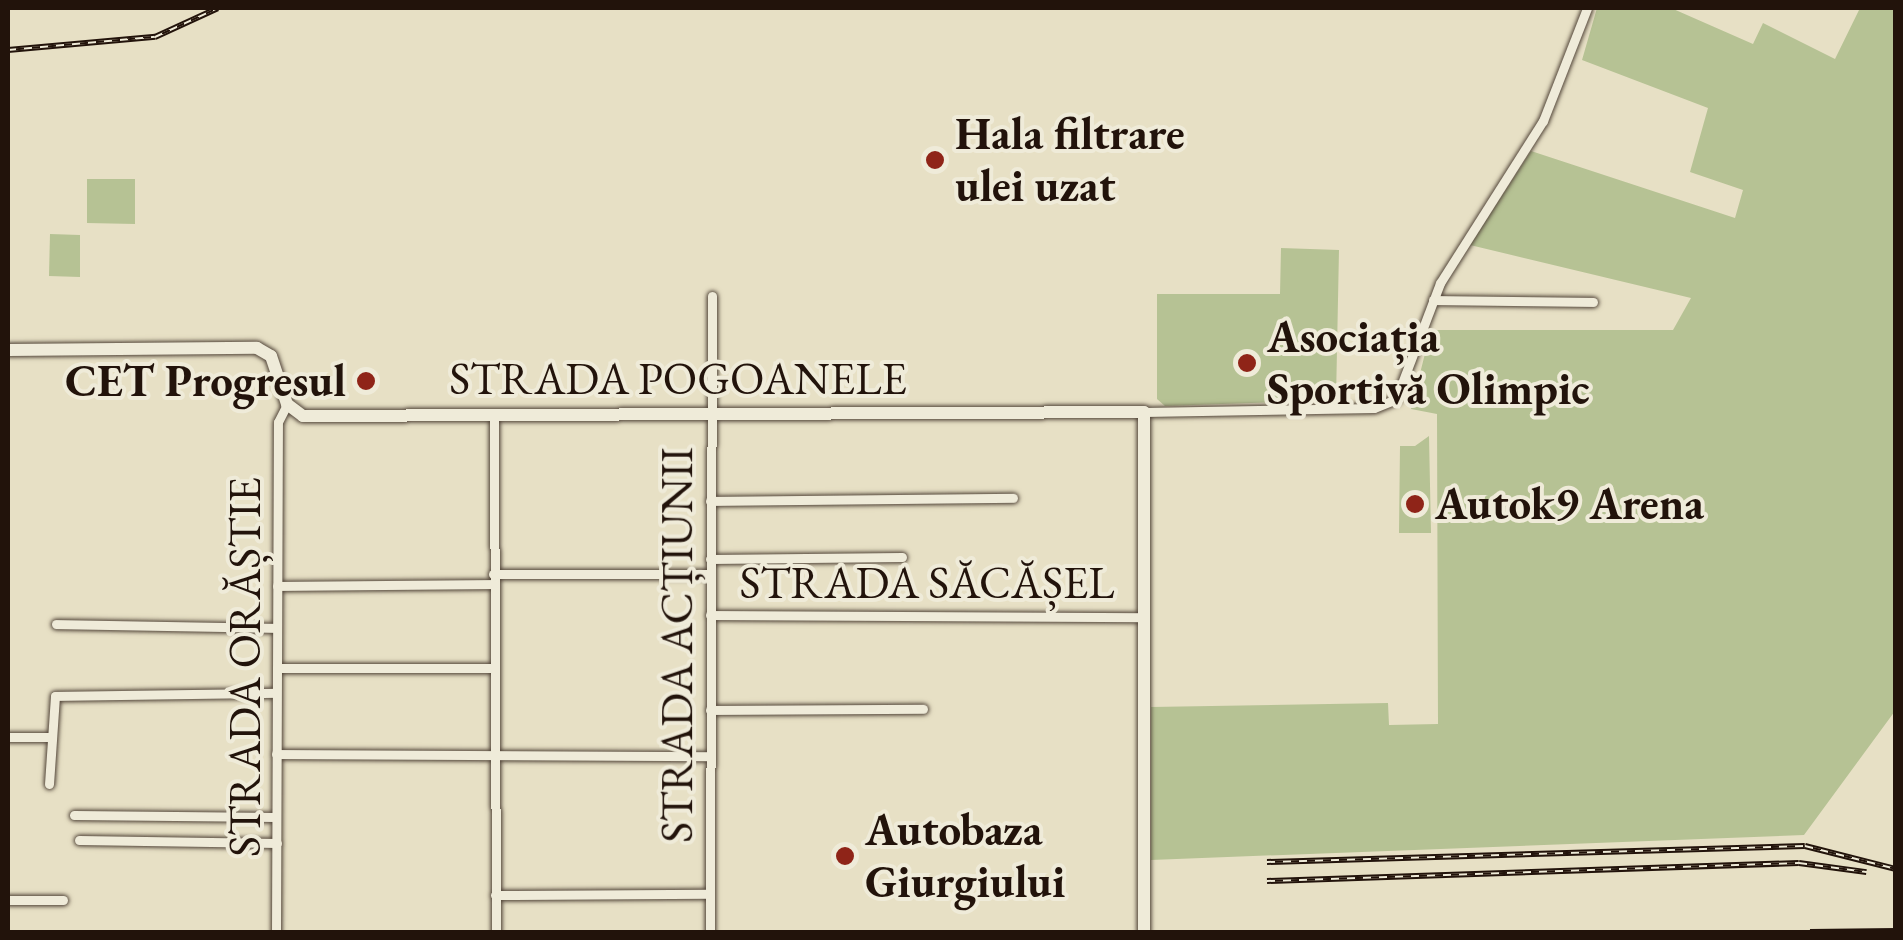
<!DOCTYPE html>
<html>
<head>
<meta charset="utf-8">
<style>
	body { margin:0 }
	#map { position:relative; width:1903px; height:940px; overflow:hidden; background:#e7e0c5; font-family:"EB Garamond",serif }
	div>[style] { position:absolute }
	.green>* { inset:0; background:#b6c294 }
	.roads { filter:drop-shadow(0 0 2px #53463a) drop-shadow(0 0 2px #53463a) }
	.street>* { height:9px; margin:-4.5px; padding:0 4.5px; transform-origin:4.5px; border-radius:4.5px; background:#efebd9 }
	.secondary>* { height:12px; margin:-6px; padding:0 6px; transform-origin:6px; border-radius:6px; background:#efebd9 }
	.rail>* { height:6px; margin-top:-3px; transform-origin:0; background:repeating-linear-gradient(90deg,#efebd9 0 8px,#22130b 0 16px); box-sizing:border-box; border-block:2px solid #22130b }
	.dots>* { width:28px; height:28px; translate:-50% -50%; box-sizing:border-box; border:5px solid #efebd9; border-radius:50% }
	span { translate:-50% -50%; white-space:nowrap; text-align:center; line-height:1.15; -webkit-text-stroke:8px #efebd9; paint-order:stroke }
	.poi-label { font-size:45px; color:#22130b; font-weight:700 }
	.left { translate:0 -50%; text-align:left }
	.right { translate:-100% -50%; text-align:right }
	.street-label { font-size:45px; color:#22130b }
	.frame { position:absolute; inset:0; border:10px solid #22130b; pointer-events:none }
</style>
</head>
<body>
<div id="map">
	<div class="green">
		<div style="clip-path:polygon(1597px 8px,1671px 8px,1753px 44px,1763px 23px,1835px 59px,1860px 8px,1895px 8px,1895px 711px,1804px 835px,1151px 860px,1151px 707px,1388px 703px,1389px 725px,1438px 724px,1437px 414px,1411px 409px,1431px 330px,1673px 330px,1691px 298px,1470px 245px,1531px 151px,1735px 218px,1743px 190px,1690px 172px,1708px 108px,1582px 60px)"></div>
		<div style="clip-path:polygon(87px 179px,135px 179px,135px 224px,87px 223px)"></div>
		<div style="clip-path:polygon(50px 234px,80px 235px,80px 277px,49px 276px)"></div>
		<div style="clip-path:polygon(1281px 248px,1339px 250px,1336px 400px,1165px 406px,1157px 399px,1157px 294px,1280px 294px)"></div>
		<div style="clip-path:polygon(1429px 436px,1431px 533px,1399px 533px,1400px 446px,1415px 446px)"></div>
	</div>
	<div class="roads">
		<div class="street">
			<div style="left:1433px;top:300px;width:160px;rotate:0.7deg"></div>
			<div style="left:1144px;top:412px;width:230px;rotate:-1deg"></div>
			<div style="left:1374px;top:408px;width:24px;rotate:-22deg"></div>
			<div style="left:1396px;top:399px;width:124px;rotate:-69.2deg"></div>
			<div style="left:1440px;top:283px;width:192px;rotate:-57.6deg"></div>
			<div style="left:1543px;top:121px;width:121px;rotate:-68.7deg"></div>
			<div style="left:494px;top:414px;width:518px;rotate:89.78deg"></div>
			<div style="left:710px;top:501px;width:303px;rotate:-0.6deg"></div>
			<div style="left:710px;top:559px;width:192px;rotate:-0.6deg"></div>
			<div style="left:493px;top:574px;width:217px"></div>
			<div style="left:277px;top:586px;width:217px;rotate:-0.5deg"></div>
			<div style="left:710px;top:615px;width:434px;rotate:0.3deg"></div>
			<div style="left:56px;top:624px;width:221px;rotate:1deg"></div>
			<div style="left:277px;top:668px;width:217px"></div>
			<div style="left:710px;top:710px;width:213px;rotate:-0.3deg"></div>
			<div style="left:8px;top:737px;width:41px"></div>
			<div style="left:276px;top:754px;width:434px;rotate:0.3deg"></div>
			<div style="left:49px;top:784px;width:88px;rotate:-86.1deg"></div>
			<div style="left:55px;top:696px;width:221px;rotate:-0.8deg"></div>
			<div style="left:74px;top:815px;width:202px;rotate:0.6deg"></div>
			<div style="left:79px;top:840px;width:198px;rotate:0.9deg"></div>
			<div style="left:495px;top:895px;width:215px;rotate:-0.3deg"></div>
			<div style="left:8px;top:900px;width:55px"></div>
			<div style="left:276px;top:932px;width:510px;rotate:-89.78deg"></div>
			<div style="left:278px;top:422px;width:20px;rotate:-63deg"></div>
			<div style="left:710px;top:932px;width:636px;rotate:-89.82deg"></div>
		</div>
		<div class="secondary">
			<div style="left:8px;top:350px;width:249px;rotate:-0.5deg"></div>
			<div style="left:257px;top:348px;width:16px;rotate:30deg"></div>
			<div style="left:271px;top:356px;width:51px;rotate:71.6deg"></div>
			<div style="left:287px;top:404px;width:20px;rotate:37deg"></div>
			<div style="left:303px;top:416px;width:841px;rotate:-0.27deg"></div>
			<div style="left:1144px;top:412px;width:520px;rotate:90deg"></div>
		</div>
	</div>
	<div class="rail">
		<div style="left:8px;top:50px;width:148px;rotate:-5.1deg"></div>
		<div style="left:155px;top:37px;width:69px;rotate:-24.7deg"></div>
		<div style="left:1267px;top:862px;width:538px;rotate:-1.7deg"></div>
		<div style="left:1805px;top:846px;width:94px;rotate:14.2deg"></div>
		<div style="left:1267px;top:881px;width:532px;rotate:-1.94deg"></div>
		<div style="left:1799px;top:863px;width:68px;rotate:7.7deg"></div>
		<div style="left:1810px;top:932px;width:86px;rotate:-0.7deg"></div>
	</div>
	<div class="dots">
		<div style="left:935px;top:160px;background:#8f2418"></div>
		<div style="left:1247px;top:363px;background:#8f2418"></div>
		<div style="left:366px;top:381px;background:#8f2418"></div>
		<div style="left:1415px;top:504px;background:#8f2418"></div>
		<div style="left:845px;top:856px;background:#8f2418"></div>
	</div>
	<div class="poi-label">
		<span class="left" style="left:955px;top:160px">Hala filtrare<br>ulei uzat</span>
		<span class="left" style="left:1267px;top:363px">Asociația<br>Sportivă Olimpic</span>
		<span class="right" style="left:346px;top:381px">CET Progresul</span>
		<span class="left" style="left:1435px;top:504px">Autok9 Arena</span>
		<span class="left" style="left:865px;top:856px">Autobaza<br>Giurgiului</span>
	</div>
	<div class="street-label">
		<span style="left:678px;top:379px">STRADA POGOANELE</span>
		<span style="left:927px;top:583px">STRADA SĂCĂȘEL</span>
		<span style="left:677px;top:645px;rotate:-90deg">STRADA ACȚIUNII</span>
		<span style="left:245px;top:667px;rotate:-90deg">STRADA ORĂȘTIE</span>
	</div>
	<div class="frame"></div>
</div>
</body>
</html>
